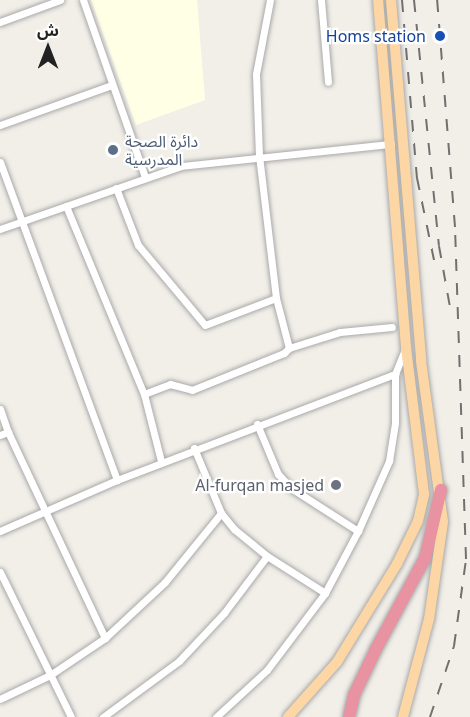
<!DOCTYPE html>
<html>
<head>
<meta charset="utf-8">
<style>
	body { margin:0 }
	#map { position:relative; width:470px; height:717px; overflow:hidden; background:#f2efe9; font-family:"Noto Sans","Noto Sans Arabic",sans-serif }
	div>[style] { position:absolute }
	.education>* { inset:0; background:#ffffe5 }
	.roads { filter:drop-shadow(0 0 2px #a9a9a9) drop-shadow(0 0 2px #a9a9a9) }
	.street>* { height:7px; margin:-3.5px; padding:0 3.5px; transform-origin:3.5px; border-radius:3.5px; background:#fff }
	.primary>* { height:10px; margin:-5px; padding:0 5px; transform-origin:5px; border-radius:5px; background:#fcd6a4 }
	.highway>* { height:12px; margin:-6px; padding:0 6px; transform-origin:6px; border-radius:6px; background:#e892a2 }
	.rail>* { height:2px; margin-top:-1px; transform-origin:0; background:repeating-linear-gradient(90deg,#707070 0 12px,transparent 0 24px) }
	.dots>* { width:16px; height:16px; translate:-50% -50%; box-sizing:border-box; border:3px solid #fff; border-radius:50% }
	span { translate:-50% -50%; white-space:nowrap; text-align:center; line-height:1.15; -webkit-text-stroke:4.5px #fff; paint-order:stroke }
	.transit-label { font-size:16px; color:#164399 }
	.right { translate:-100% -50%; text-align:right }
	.service-label { font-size:16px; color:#4e5e75 }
	.left { translate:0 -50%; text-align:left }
	.worship-label { font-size:16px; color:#5b616d }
	.north { position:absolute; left:18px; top:18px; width:60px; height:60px; -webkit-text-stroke:4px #fff; paint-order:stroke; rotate:0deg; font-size:16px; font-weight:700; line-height:24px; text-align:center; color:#222 }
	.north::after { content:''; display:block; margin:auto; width:21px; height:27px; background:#222; clip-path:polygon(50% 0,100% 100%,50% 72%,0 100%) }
</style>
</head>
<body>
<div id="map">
	<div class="education">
		<div style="clip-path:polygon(91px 0,197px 0,205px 100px,136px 125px)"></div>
	</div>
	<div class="roads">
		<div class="street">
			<div style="left:83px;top:0;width:188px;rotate:70.7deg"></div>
			<div style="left:321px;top:0;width:82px;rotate:85.1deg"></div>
			<div style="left:0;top:22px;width:64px;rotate:-20.1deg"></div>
			<div style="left:0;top:125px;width:119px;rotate:-19.7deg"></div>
			<div style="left:0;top:162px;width:339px;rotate:69.8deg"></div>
			<div style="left:117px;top:480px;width:298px;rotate:-20.9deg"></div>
			<div style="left:116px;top:188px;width:61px;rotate:68.9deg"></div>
			<div style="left:138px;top:245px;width:104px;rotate:50.1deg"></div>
			<div style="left:205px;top:325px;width:76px;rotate:-20.8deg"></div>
			<div style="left:276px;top:298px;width:143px;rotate:-96.8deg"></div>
			<div style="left:259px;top:156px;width:82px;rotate:-92.1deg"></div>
			<div style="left:256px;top:74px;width:75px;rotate:-79.3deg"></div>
			<div style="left:66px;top:206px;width:204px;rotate:67.5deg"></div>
			<div style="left:144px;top:394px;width:28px;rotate:-21deg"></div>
			<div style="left:170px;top:384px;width:23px;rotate:15deg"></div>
			<div style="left:192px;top:390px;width:99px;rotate:-21.9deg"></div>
			<div style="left:284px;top:353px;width:7px;rotate:-45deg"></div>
			<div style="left:289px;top:348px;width:52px;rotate:-104.6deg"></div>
			<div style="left:0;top:229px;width:192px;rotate:-19.2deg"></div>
			<div style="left:181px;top:166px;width:211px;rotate:-6deg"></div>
			<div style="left:289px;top:348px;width:53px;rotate:-17.4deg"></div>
			<div style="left:340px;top:332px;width:52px;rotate:-5.5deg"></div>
			<div style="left:144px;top:394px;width:69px;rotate:75.8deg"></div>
			<div style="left:0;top:409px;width:24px;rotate:71deg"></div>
			<div style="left:257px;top:424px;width:54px;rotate:67.2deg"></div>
			<div style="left:278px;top:474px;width:19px;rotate:47deg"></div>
			<div style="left:291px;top:488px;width:80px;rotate:32.7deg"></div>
			<div style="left:0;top:435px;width:9px;rotate:-21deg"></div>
			<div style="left:8px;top:432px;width:228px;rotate:64.8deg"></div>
			<div style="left:105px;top:638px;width:66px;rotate:146.1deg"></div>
			<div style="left:50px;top:675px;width:55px;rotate:154.4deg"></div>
			<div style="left:194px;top:448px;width:70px;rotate:67.4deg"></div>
			<div style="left:221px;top:513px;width:21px;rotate:51deg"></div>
			<div style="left:234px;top:529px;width:43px;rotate:39.3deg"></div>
			<div style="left:267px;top:556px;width:69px;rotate:32.5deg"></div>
			<div style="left:0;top:531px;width:128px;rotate:-23.6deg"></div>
			<div style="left:0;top:572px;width:161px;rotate:63.9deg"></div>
			<div style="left:105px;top:638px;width:82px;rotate:-43deg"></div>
			<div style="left:165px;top:582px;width:89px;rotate:-50.9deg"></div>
			<div style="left:103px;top:717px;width:94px;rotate:-36.4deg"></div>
			<div style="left:179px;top:661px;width:66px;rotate:-46.8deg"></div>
			<div style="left:224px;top:613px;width:71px;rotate:-53deg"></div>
			<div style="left:216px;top:717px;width:69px;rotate:-42.7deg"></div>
			<div style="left:267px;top:670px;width:96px;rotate:-53deg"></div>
			<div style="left:325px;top:593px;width:70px;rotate:-62deg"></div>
			<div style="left:358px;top:531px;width:77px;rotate:-66.1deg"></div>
			<div style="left:389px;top:461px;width:39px;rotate:-81deg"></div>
			<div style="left:395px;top:422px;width:48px;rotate:-90deg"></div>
			<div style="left:395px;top:374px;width:27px;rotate:-68deg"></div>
		</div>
		<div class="primary">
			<div style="left:391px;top:0;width:362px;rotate:85.2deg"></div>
			<div style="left:421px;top:361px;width:162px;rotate:82.2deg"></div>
			<div style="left:443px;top:522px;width:98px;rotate:98.2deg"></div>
			<div style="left:429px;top:619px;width:101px;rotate:104.9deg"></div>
			<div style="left:288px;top:717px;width:74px;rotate:-48.3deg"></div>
			<div style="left:337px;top:662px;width:115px;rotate:-58.5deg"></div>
			<div style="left:397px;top:564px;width:48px;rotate:-64deg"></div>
			<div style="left:418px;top:521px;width:28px;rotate:-77deg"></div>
			<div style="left:424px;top:494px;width:148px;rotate:-97deg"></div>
			<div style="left:406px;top:347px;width:348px;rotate:-94.6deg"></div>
		</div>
		<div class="highway">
			<div style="left:349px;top:717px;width:23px;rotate:-77deg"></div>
			<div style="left:354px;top:695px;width:51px;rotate:-64.4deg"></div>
			<div style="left:376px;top:649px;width:103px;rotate:-61.7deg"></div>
			<div style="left:425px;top:558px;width:70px;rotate:-76.8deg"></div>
		</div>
	</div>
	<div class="rail">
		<div style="left:402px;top:0;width:179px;rotate:85.2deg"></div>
		<div style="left:417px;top:178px;width:94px;rotate:78.3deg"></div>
		<div style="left:414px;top:0;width:247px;rotate:84.2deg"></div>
		<div style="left:439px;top:246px;width:68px;rotate:79.8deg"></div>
		<div style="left:430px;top:717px;width:75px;rotate:-71.3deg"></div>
		<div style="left:454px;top:646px;width:88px;rotate:-82.1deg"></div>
		<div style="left:466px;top:559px;width:332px;rotate:-91.9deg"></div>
		<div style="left:455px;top:227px;width:228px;rotate:-94.5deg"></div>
	</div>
	<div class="dots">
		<div style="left:440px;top:36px;background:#1a4fb4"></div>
		<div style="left:113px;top:150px;background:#5c6f8a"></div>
		<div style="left:336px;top:485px;background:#6b7280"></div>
	</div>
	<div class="transit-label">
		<span class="right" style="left:426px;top:36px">Homs station</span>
	</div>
	<div class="service-label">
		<span class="left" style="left:125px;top:150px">دائرة الصحة<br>المدرسية</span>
	</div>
	<div class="worship-label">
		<span class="right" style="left:324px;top:485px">Al-furqan masjed</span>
	</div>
	<div class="north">ش</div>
</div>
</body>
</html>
